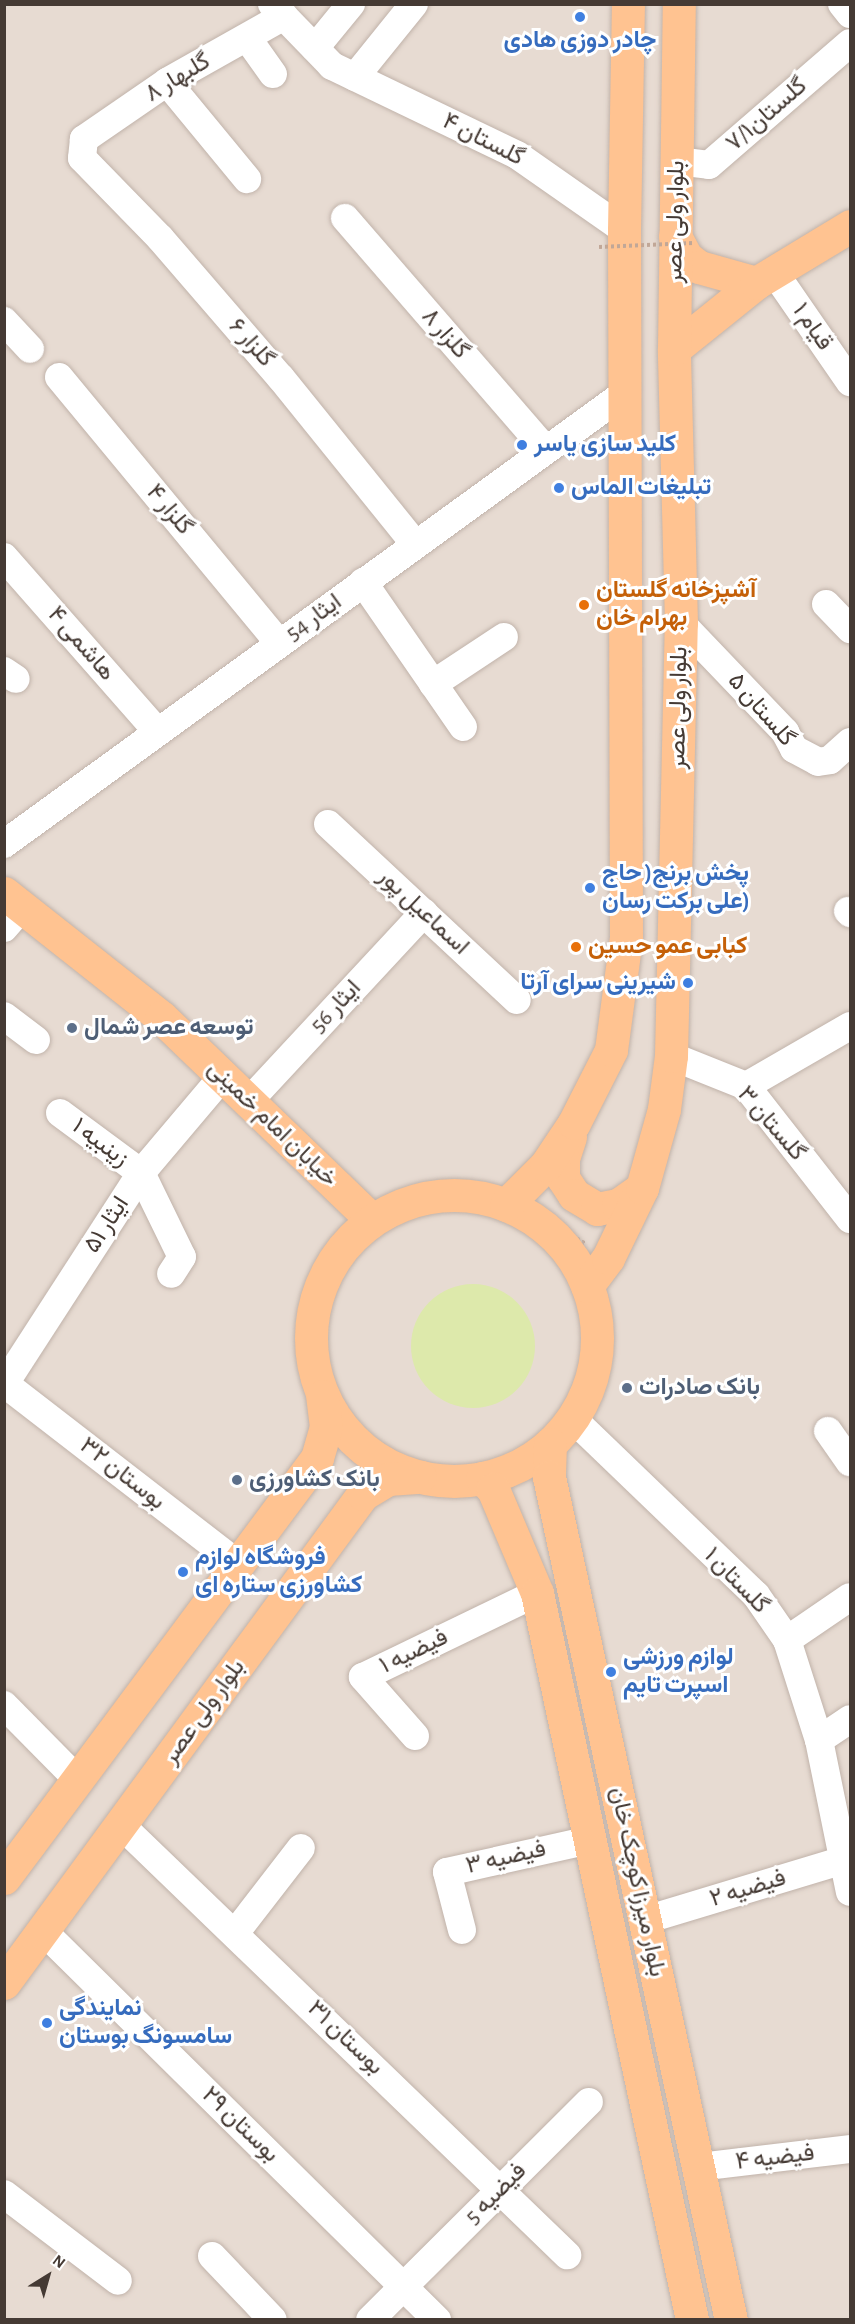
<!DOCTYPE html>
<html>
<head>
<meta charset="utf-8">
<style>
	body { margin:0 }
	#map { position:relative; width:855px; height:2324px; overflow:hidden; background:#f3ebe4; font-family:"Alegreya Sans",Vazirmatn,sans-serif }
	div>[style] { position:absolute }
	.residential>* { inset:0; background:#e7dbd2 }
	.green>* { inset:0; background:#dde9ab }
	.round { border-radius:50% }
	.path>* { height:4px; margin-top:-2px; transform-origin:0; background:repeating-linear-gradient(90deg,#c1a797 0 3px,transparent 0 6px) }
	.roads { filter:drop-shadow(0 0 2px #c1b3aa) drop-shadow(0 0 2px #c1b3aa) }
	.minor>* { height:28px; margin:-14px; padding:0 14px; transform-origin:14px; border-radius:14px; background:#fff }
	.major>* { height:33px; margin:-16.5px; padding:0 16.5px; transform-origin:16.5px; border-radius:16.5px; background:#ffc391 }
	.major>.ring { margin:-16.5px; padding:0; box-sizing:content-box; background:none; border:33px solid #ffc391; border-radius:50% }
	.path-bridge>* { height:4px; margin-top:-2px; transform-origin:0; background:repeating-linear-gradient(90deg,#c1a797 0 3px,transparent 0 6px) }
	.dots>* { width:16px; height:16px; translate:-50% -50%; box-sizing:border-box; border:3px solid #fff; border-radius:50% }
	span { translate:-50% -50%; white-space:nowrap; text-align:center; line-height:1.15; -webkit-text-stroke:6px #fff; paint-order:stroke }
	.shop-label { font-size:24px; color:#366cbe; font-weight:700 }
	.left { translate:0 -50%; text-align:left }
	.right { translate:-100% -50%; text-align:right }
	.street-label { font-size:24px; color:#453a34 }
	.food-label { font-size:24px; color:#c56008; font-weight:700 }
	.service-label { font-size:24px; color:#4e5e75; font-weight:700 }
	.frame { position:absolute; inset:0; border:6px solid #453a34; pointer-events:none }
	.north { position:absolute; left:18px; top:2246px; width:60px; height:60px; -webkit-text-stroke:4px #fff; paint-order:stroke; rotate:37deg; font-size:16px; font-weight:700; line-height:24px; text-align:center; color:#453a34 }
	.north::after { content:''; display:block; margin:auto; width:21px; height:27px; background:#453a34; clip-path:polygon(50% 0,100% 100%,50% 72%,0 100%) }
</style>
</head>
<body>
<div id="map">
	<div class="residential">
		<div style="clip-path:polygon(5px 5px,850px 5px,850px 2319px,5px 2319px)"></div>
	</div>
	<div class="green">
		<div class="round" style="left:411px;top:1284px;width:124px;height:124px"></div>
	</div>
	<div class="path">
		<div style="left:536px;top:1213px;width:59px;rotate:31.8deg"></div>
	</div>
	<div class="roads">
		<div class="minor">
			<div style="left:272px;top:4px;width:86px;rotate:45.9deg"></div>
			<div style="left:332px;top:66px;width:205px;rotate:25.7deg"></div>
			<div style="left:517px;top:155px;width:131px;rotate:35deg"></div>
			<div style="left:842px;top:4px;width:13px;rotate:51deg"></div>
			<div style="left:284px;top:16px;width:134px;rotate:150.6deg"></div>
			<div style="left:167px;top:82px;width:101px;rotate:145.5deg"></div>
			<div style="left:84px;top:139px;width:19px;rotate:96deg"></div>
			<div style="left:82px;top:158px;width:112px;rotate:45.7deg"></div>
			<div style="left:160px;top:238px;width:185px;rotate:49.2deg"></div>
			<div style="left:281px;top:378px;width:213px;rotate:51.1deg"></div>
			<div style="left:248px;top:39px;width:43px;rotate:54.5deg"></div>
			<div style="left:315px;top:48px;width:57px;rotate:-50.7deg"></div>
			<div style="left:355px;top:77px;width:94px;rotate:-51.1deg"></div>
			<div style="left:167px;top:82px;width:126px;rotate:50.5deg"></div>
			<div style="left:677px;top:161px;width:32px;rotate:7deg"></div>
			<div style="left:709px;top:165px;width:186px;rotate:-40.9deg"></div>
			<div style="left:345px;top:218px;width:306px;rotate:49.1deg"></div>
			<div style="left:774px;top:272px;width:134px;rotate:55.4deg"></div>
			<div style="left:4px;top:321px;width:38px;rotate:47deg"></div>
			<div style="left:59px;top:377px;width:345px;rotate:50.4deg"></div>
			<div style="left:4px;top:557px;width:233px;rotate:48.7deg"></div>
			<div style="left:363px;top:582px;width:176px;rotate:55.4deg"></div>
			<div style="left:826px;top:604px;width:35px;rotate:46deg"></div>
			<div style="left:681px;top:623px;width:151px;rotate:46.3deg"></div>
			<div style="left:785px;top:732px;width:19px;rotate:62deg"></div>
			<div style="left:794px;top:749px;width:27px;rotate:28deg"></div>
			<div style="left:818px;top:762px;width:12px;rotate:-9deg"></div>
			<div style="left:830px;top:760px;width:27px;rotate:-42deg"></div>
			<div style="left:4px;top:671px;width:14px;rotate:34deg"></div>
			<div style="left:433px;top:684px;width:85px;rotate:-33.5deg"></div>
			<div style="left:328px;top:824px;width:258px;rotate:43deg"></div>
			<div style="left:4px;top:844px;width:767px;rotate:-35.99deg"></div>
			<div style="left:848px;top:911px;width:3px;rotate:45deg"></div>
			<div style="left:4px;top:928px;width:29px;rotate:-49deg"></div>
			<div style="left:4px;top:1016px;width:40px;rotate:37deg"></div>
			<div style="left:671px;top:1056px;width:81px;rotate:21.8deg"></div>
			<div style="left:746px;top:1086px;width:169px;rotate:52deg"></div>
			<div style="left:746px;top:1086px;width:120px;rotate:-30deg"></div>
			<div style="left:249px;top:1101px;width:257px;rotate:-47.1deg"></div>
			<div style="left:60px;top:1113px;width:101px;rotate:36.5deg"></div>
			<div style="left:141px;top:1173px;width:93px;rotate:64deg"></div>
			<div style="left:182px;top:1257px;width:20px;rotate:123deg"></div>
			<div style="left:5px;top:1384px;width:294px;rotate:37.7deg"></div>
			<div style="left:4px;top:1385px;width:252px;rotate:-57.1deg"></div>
			<div style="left:141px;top:1173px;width:127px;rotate:-49.8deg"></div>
			<div style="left:572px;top:1418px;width:255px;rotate:43.9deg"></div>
			<div style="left:756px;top:1595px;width:55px;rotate:55.4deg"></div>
			<div style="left:787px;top:1640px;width:105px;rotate:72.3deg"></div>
			<div style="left:819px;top:1740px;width:155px;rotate:78.5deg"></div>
			<div style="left:828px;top:1431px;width:38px;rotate:55deg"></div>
			<div style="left:787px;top:1640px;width:76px;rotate:-34.3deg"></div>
			<div style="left:4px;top:1705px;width:105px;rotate:45.4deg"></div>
			<div style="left:415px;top:1736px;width:79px;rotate:-131.4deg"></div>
			<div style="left:363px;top:1677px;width:193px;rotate:-25.8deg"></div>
			<div style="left:819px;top:1740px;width:37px;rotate:-34deg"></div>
			<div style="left:121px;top:1825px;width:620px;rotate:43.95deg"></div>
			<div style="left:645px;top:1920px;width:214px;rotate:-16.8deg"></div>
			<div style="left:462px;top:1930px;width:60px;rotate:-104.5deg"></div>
			<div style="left:447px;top:1872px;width:147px;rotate:-12.6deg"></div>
			<div style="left:43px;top:1931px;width:554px;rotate:44.63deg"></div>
			<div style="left:236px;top:1932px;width:106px;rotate:-52.3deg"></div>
			<div style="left:699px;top:2167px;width:152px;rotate:-6.8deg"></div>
			<div style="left:4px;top:2194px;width:143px;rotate:37.3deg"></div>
			<div style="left:212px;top:2256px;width:88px;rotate:46.4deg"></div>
			<div style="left:370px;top:2320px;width:309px;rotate:-44.9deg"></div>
		</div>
		<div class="major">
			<div style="left:675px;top:236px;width:24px;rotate:62deg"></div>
			<div style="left:686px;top:257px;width:16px;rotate:38deg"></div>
			<div style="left:699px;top:267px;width:59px;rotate:15.7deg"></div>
			<div style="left:674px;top:349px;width:105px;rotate:-38.8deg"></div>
			<div style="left:756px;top:283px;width:110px;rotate:-31.2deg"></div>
			<div style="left:4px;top:893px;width:200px;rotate:38.3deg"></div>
			<div style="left:161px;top:1017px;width:293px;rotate:43.9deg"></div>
			<div style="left:570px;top:1137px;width:23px;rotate:108deg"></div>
			<div style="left:563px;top:1159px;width:19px;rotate:90deg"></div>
			<div style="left:563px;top:1178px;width:20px;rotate:57deg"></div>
			<div style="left:574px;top:1195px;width:27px;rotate:31deg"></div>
			<div style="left:597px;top:1209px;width:21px;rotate:-11deg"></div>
			<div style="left:618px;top:1205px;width:29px;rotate:-35deg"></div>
			<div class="ring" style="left:311px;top:1195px;width:253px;height:253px"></div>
			<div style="left:506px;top:1205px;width:57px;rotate:-45deg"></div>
			<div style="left:546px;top:1165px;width:50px;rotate:-56.3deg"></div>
			<div style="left:574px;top:1123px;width:82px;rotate:-63.1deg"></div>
			<div style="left:611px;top:1050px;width:114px;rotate:-82.4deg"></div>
			<div style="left:626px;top:937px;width:707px;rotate:-90.16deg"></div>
			<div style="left:624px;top:230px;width:226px;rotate:-89deg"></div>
			<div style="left:587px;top:1286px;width:35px;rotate:-53deg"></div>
			<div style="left:608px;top:1258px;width:78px;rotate:-64.1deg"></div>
			<div style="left:642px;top:1188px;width:82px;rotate:-74.4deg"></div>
			<div style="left:664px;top:1109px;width:53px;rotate:-82.5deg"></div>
			<div style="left:671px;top:1056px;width:433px;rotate:-88.7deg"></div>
			<div style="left:681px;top:623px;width:274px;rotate:-91.5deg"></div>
			<div style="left:674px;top:349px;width:345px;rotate:-89.2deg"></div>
			<div style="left:550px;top:1444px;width:33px;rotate:92deg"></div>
			<div style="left:549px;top:1477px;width:862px;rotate:77.82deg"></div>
			<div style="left:482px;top:1478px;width:16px;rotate:45deg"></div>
			<div style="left:493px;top:1489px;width:113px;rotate:67.1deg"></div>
			<div style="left:537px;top:1593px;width:743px;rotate:77.96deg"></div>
			<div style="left:4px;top:1878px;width:524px;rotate:-53.31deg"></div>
			<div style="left:317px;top:1458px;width:32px;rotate:-74deg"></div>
			<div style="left:326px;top:1427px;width:31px;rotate:-97deg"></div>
			<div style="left:4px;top:1983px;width:607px;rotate:-53.72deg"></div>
			<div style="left:363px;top:1494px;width:29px;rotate:-31deg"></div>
			<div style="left:388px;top:1479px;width:32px;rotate:-4deg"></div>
		</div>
	</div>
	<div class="path-bridge">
		<div style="left:599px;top:247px;width:94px;rotate:-2.4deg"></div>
	</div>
	<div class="dots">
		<div style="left:580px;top:17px;background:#3f7fe0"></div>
		<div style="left:522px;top:445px;background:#3f7fe0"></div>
		<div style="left:559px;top:488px;background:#3f7fe0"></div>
		<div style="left:584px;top:605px;background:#e8710a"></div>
		<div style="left:590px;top:888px;background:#3f7fe0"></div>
		<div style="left:576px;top:947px;background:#e8710a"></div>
		<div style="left:688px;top:983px;background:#3f7fe0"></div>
		<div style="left:72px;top:1028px;background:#5c6f8a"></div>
		<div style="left:627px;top:1388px;background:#5c6f8a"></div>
		<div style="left:237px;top:1480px;background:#5c6f8a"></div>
		<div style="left:183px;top:1572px;background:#3f7fe0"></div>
		<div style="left:611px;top:1672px;background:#3f7fe0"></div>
		<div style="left:47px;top:2023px;background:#3f7fe0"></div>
	</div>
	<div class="shop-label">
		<span style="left:580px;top:41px">چادر دوزی هادی</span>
		<span class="left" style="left:534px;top:445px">کلید سازی یاسر</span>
		<span class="left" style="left:571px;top:488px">تبلیغات الماس</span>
		<span class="left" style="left:602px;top:888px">پخش برنج( حاج<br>علی برکت رسان)</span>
		<span class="right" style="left:676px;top:983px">شیرینی سرای آرتا</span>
		<span class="left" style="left:195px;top:1572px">فروشگاه لوازم<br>کشاورزی ستاره ای</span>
		<span class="left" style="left:623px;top:1672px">لوازم ورزشی<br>اسپرت تایم</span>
		<span class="left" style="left:59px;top:2023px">نمایندگی<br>سامسونگ بوستان</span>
	</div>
	<div class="street-label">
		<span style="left:178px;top:78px;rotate:-31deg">گلبهار ۸</span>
		<span style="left:767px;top:115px;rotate:-41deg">گلستان۷/۱</span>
		<span style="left:483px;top:140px;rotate:27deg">گلستان ۴</span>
		<span style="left:676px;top:222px;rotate:-89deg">بلوار ولی عصر</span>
		<span style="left:812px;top:327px;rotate:55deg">قیام ۱</span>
		<span style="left:445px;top:334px;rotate:49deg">گلزار ۸</span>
		<span style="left:251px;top:343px;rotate:49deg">گلزار ۶</span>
		<span style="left:169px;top:510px;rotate:50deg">گلزار ۴</span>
		<span style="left:314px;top:618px;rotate:-36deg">ایثار 54</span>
		<span style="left:81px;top:644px;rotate:49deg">هاشمی ۴</span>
		<span style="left:679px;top:708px;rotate:-89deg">بلوار ولی عصر</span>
		<span style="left:761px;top:710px;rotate:49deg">گلستان ۵</span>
		<span style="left:423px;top:912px;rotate:43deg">اسماعیل پور</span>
		<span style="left:336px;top:1007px;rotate:-47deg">ایثار 56</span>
		<span style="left:272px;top:1124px;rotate:44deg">خیابان امام خمینی</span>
		<span style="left:771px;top:1124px;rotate:49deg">گلستان ۳</span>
		<span style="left:100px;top:1143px;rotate:37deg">زینبیه ۱</span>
		<span style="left:107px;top:1225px;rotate:-57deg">ایثار ۵۱</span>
		<span style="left:122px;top:1474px;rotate:38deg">بوستان ۳۲</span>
		<span style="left:736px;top:1581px;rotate:46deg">گلستان ۱</span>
		<span style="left:414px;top:1652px;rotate:-26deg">فیضیه ۱</span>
		<span style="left:204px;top:1712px;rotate:-54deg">بلوار ولی عصر</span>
		<span style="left:506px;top:1858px;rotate:-13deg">فیضیه ۳</span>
		<span style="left:637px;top:1882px;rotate:78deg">بلوار میرزا کوچک خان</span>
		<span style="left:748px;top:1889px;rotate:-17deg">فیضیه ۲</span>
		<span style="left:345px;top:2038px;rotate:44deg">بوستان ۳۱</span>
		<span style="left:240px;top:2125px;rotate:44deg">بوستان ۲۹</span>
		<span style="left:775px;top:2158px;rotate:-7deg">فیضیه ۴</span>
		<span style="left:496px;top:2194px;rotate:-45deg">فیضیه 5</span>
	</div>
	<div class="food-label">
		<span class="left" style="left:596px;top:605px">آشپزخانه گلستان<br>بهرام خان</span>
		<span class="left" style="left:588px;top:947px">کبابی عمو حسین</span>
	</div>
	<div class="service-label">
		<span class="left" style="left:84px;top:1028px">توسعه عصر شمال</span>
		<span class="left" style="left:639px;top:1388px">بانک صادرات</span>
		<span class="left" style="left:249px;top:1480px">بانک کشاورزی</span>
	</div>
	<div class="frame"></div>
	<div class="north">N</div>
</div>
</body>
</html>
